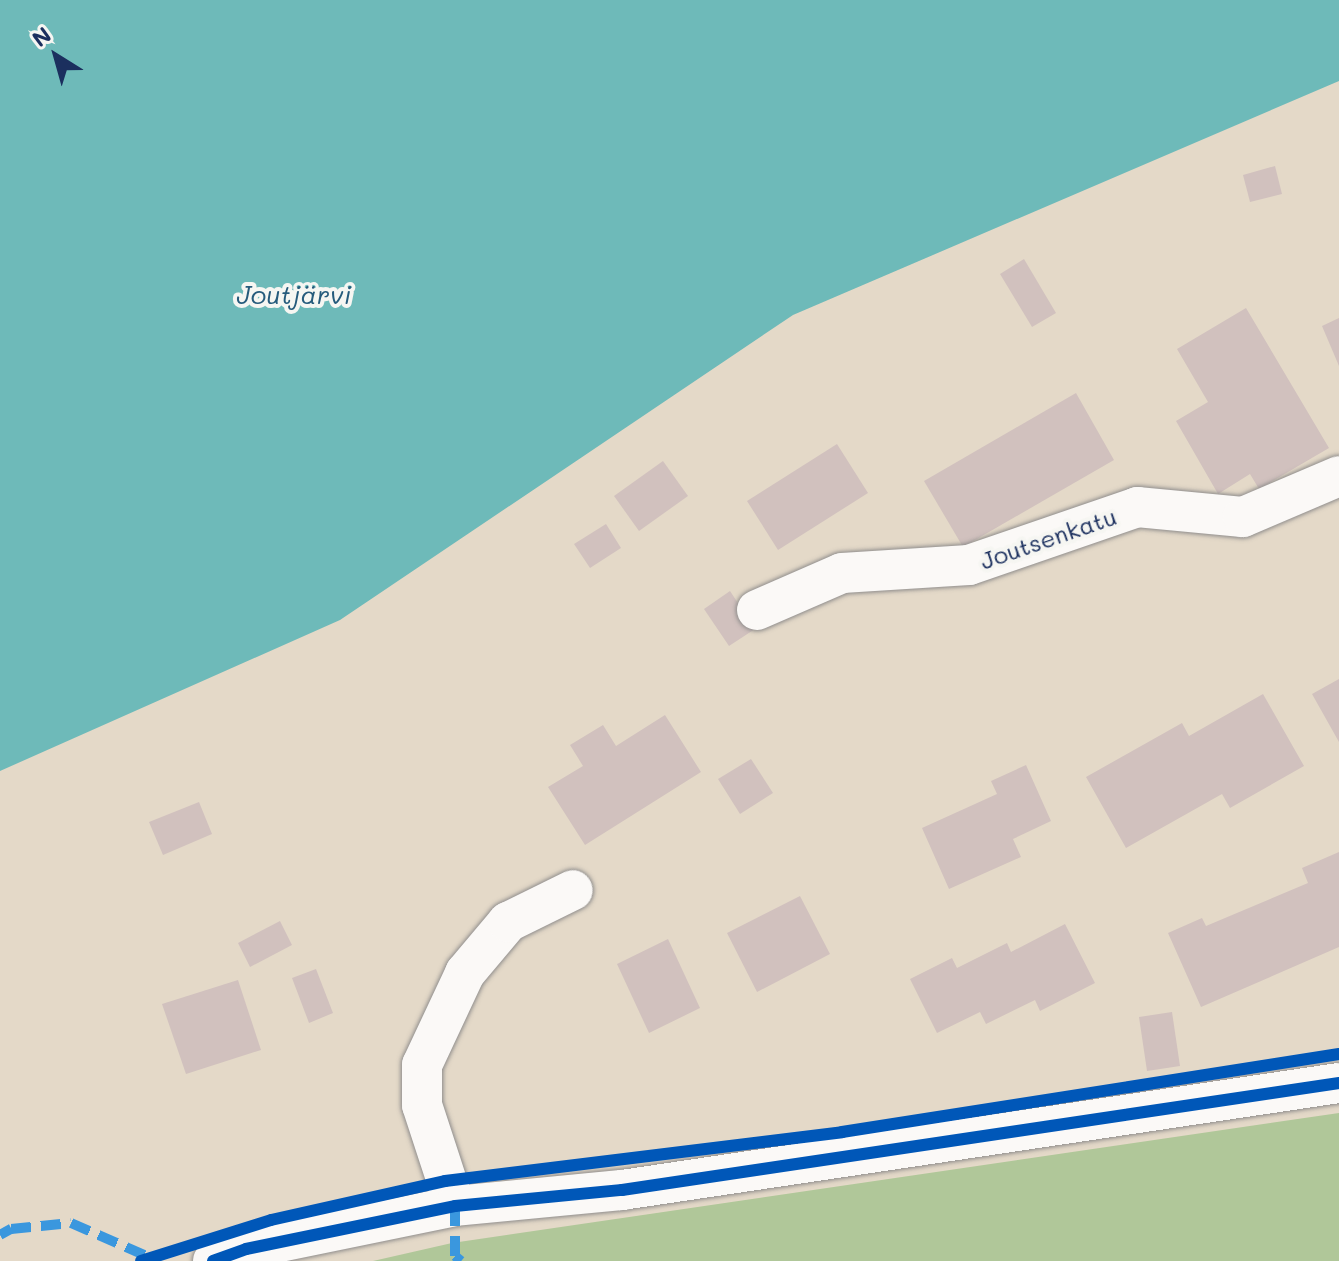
<!DOCTYPE html>
<html>
<head>
<meta charset="utf-8">
<style>
	body { margin:0 }
	#map { position:relative; width:1339px; height:1261px; overflow:hidden; background:#e4d9c8; font-family:Mali,sans-serif }
	div>[style] { position:absolute }
	.forest>* { inset:0; background:#b0c799 }
	.water>* { inset:0; background:#6ebab9 }
	.building>* { inset:0; background:#d1c1be }
	.roads { filter:drop-shadow(0 0 2px #908e8d) drop-shadow(0 0 2px #908e8d) }
	.minor>* { height:40px; margin:-20px; padding:0 20px; transform-origin:20px; border-radius:20px; background:#fbf9f7 }
	.quiet>* { height:10px; margin-top:-5px; transform-origin:0; background:repeating-linear-gradient(90deg,#3a97de 0 20px,transparent 0 30px) }
	.cycleway>* { height:12px; margin:-6px; padding:0 6px; transform-origin:6px; border-radius:6px; background:#0057b8 }
	span { translate:-50% -50%; white-space:nowrap; text-align:center; line-height:1.15; -webkit-text-stroke:8px #f6f6f2; paint-order:stroke }
	.street-label { font-size:24px; color:#1b2f5e }
	.water-label { font-size:26px; color:#265b7c; font-style:italic }
	.north { position:absolute; left:16px; top:16px; width:80px; height:80px; -webkit-text-stroke:6px #f6f6f2; paint-order:stroke; rotate:323deg; font-size:22px; font-weight:700; line-height:32px; text-align:center; color:#1b2f5e }
	.north::after { content:''; display:block; margin:auto; width:28px; height:36px; background:#1b2f5e; clip-path:polygon(50% 0,100% 100%,50% 72%,0 100%) }
</style>
</head>
<body>
<div id="map">
	<div class="forest">
		<div style="clip-path:polygon(1339px 1113px,1339px 1261px,373px 1261px,452px 1243px)"></div>
	</div>
	<div class="water">
		<div style="clip-path:polygon(0 0,1339px 0,1339px 81px,793px 315px,340px 620px,0 771px)"></div>
	</div>
	<div class="building">
		<div style="clip-path:polygon(1275px 166px,1282px 194px,1250px 202px,1243px 175px)"></div>
		<div style="clip-path:polygon(1024px 259px,1056px 313px,1032px 327px,1000px 274px)"></div>
		<div style="clip-path:polygon(1246px 308px,1329px 448px,1259px 489px,1250px 474px,1218px 494px,1176px 421px,1208px 402px,1177px 349px)"></div>
		<div style="clip-path:polygon(1339px 318px,1339px 366px,1322px 326px)"></div>
		<div style="clip-path:polygon(1076px 393px,1114px 460px,963px 547px,924px 481px)"></div>
		<div style="clip-path:polygon(837px 444px,868px 493px,778px 550px,747px 501px)"></div>
		<div style="clip-path:polygon(663px 461px,688px 496px,639px 531px,614px 496px)"></div>
		<div style="clip-path:polygon(606px 524px,621px 548px,590px 568px,574px 544px)"></div>
		<div style="clip-path:polygon(730px 591px,755px 629px,729px 646px,704px 609px)"></div>
		<div style="clip-path:polygon(1339px 679px,1339px 742px,1312px 694px)"></div>
		<div style="clip-path:polygon(1263px 694px,1304px 766px,1230px 808px,1222px 794px,1126px 848px,1086px 777px,1182px 723px,1189px 736px)"></div>
		<div style="clip-path:polygon(665px 715px,701px 772px,585px 845px,548px 787px,583px 766px,570px 745px,603px 725px,616px 746px)"></div>
		<div style="clip-path:polygon(751px 759px,773px 793px,740px 814px,718px 779px)"></div>
		<div style="clip-path:polygon(1026px 765px,1051px 821px,1013px 839px,1021px 857px,949px 889px,922px 828px,997px 794px,991px 781px)"></div>
		<div style="clip-path:polygon(199px 802px,212px 834px,163px 855px,149px 822px)"></div>
		<div style="clip-path:polygon(1339px 852px,1339px 947px,1201px 1007px,1168px 933px,1202px 918px,1206px 926px,1308px 883px,1302px 868px)"></div>
		<div style="clip-path:polygon(800px 896px,830px 954px,757px 992px,727px 933px)"></div>
		<div style="clip-path:polygon(280px 921px,292px 945px,250px 967px,238px 943px)"></div>
		<div style="clip-path:polygon(1065px 924px,1095px 983px,1040px 1011px,1035px 1000px,986px 1024px,980px 1012px,937px 1033px,910px 979px,952px 958px,957px 968px,1007px 943px,1011px 952px)"></div>
		<div style="clip-path:polygon(668px 939px,700px 1008px,649px 1033px,617px 964px)"></div>
		<div style="clip-path:polygon(316px 969px,333px 1013px,309px 1023px,292px 978px)"></div>
		<div style="clip-path:polygon(238px 980px,261px 1050px,186px 1074px,162px 1004px)"></div>
		<div style="clip-path:polygon(1172px 1012px,1180px 1066px,1147px 1071px,1139px 1017px)"></div>
	</div>
	<div class="roads">
		<div class="minor">
			<div style="left:757px;top:610px;width:93px;rotate:-23.5deg"></div>
			<div style="left:842px;top:573px;width:127px;rotate:-3.6deg"></div>
			<div style="left:969px;top:565px;width:178px;rotate:-19deg"></div>
			<div style="left:1137px;top:507px;width:106px;rotate:5.4deg"></div>
			<div style="left:1243px;top:517px;width:104px;rotate:-23.1deg"></div>
			<div style="left:455px;top:1206px;width:106px;rotate:-108.1deg"></div>
			<div style="left:422px;top:1105px;width:40px;rotate:-90deg"></div>
			<div style="left:422px;top:1065px;width:102px;rotate:-64.9deg"></div>
			<div style="left:465px;top:973px;width:67px;rotate:-49.9deg"></div>
			<div style="left:508px;top:922px;width:72px;rotate:-26.2deg"></div>
			<div style="left:213px;top:1261px;width:35px;rotate:-20deg"></div>
			<div style="left:246px;top:1249px;width:213px;rotate:-11.6deg"></div>
			<div style="left:455px;top:1206px;width:168px;rotate:-5.5deg"></div>
			<div style="left:622px;top:1190px;width:725px;rotate:-8.49deg"></div>
		</div>
	</div>
	<div class="quiet">
		<div style="left:455px;top:1206px;width:50px;rotate:90deg"></div>
		<div style="left:455px;top:1256px;width:8px;rotate:40deg"></div>
		<div style="left:0;top:1235px;width:13px;rotate:-29deg"></div>
		<div style="left:11px;top:1229px;width:60px;rotate:-5.7deg"></div>
		<div style="left:71px;top:1223px;width:87px;rotate:23.6deg"></div>
	</div>
	<div class="cycleway">
		<div style="left:141px;top:1261px;width:136px;rotate:-17.5deg"></div>
		<div style="left:271px;top:1220px;width:178px;rotate:-12.6deg"></div>
		<div style="left:445px;top:1181px;width:400px;rotate:-7deg"></div>
		<div style="left:842px;top:1132px;width:503px;rotate:-8.92deg"></div>
		<div style="left:213px;top:1261px;width:35px;rotate:-20deg"></div>
		<div style="left:246px;top:1249px;width:213px;rotate:-11.6deg"></div>
		<div style="left:455px;top:1206px;width:168px;rotate:-5.5deg"></div>
		<div style="left:622px;top:1190px;width:725px;rotate:-8.49deg"></div>
	</div>
	<div class="street-label">
		<span style="left:1048px;top:538px;rotate:-19deg">Joutsenkatu</span>
	</div>
	<div class="water-label">
		<span style="left:294px;top:295px">Joutjärvi</span>
	</div>
	<div class="north">N</div>
</div>
</body>
</html>
